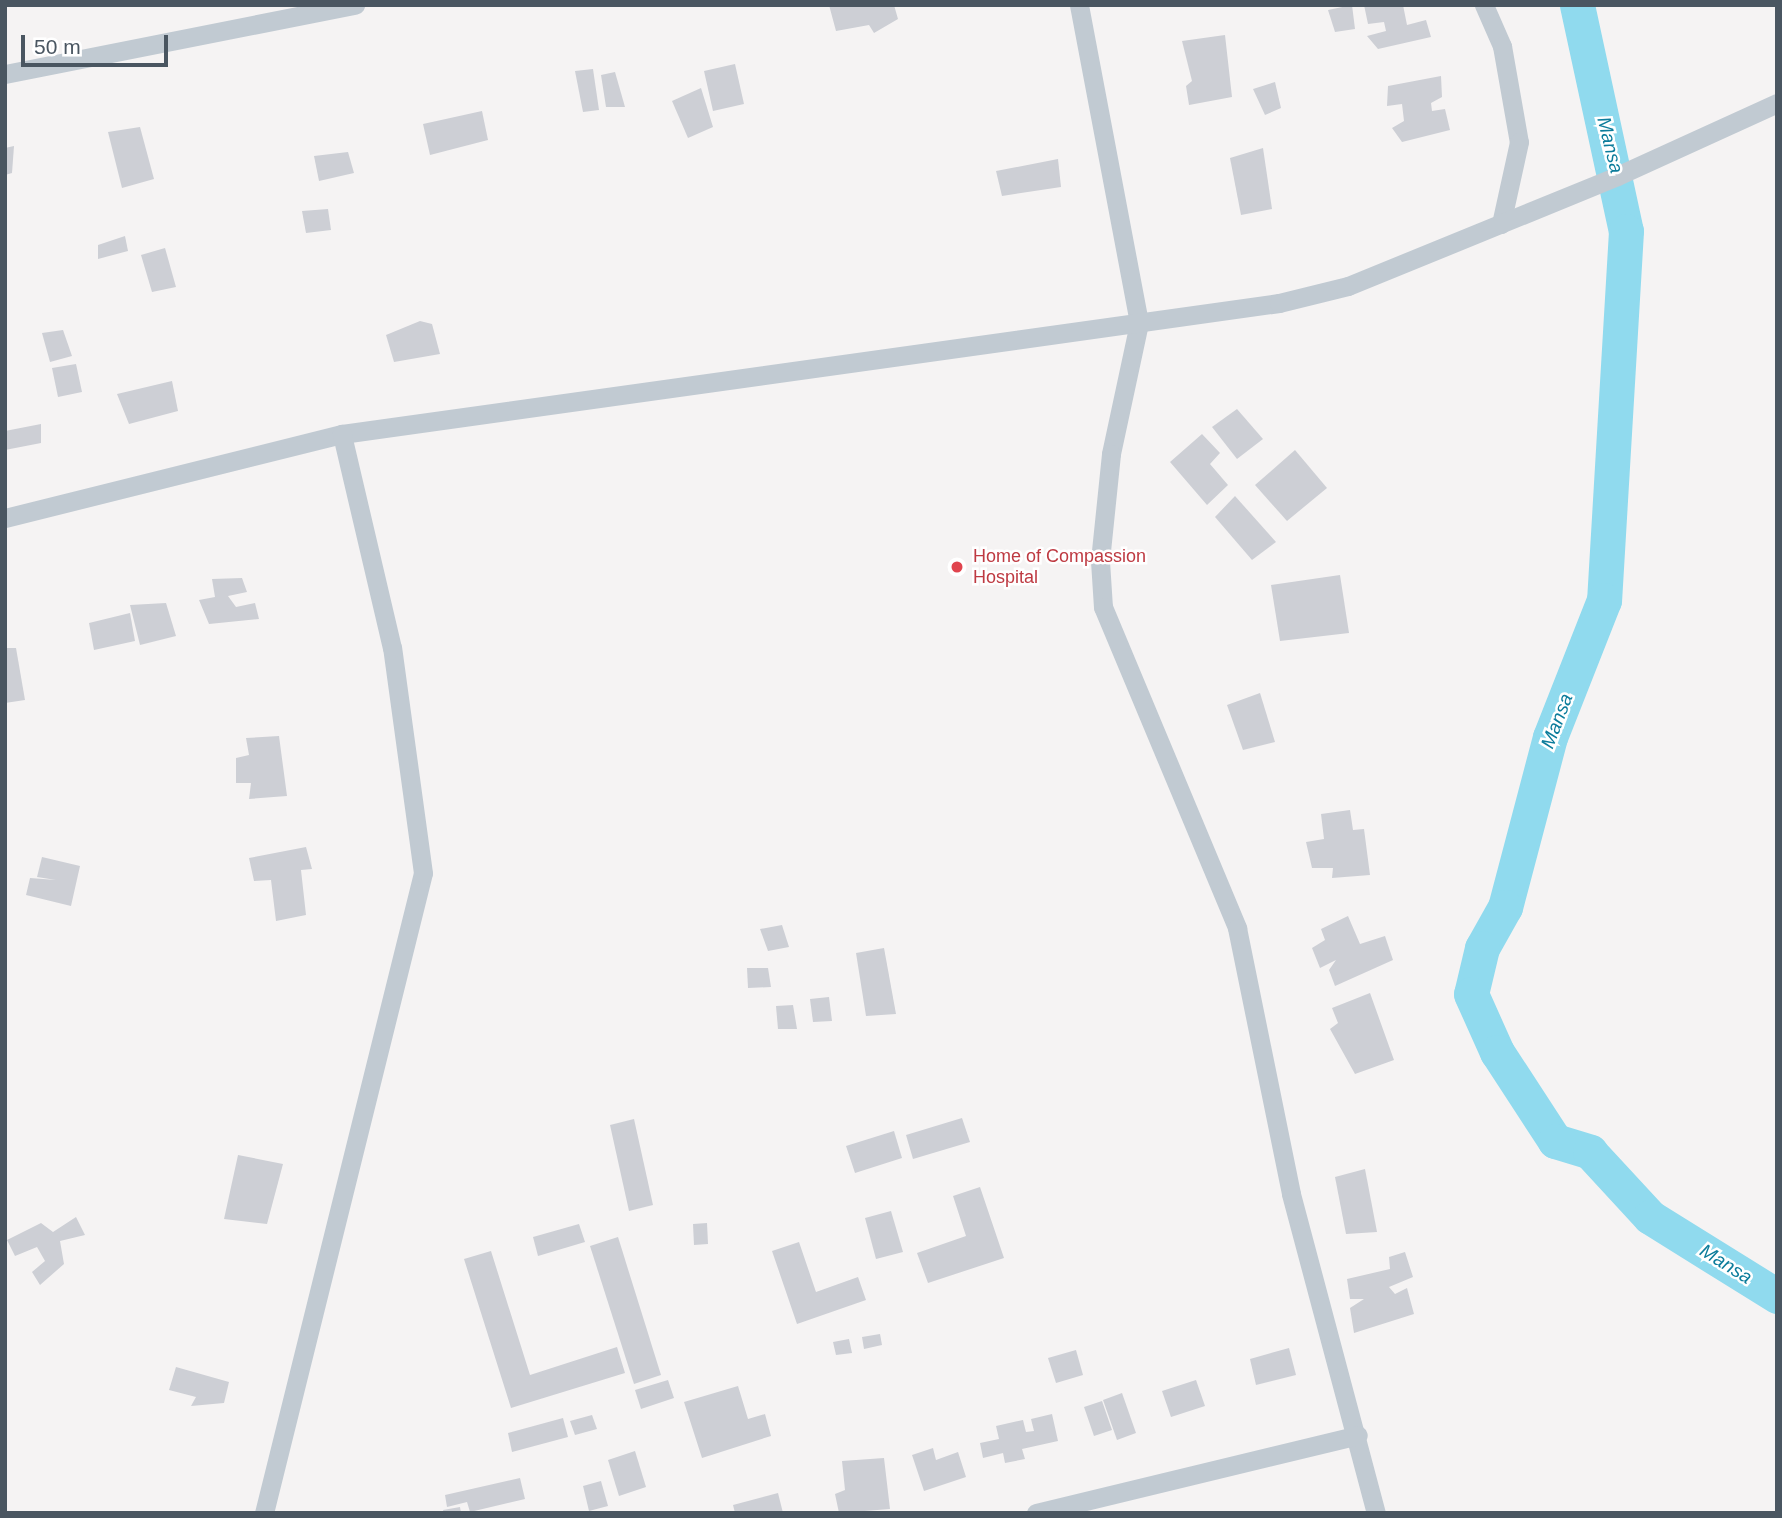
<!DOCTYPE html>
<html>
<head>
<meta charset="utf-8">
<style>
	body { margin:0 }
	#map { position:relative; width:1782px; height:1518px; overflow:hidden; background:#f5f3f3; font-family:Helvetica,sans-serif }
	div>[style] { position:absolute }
	.river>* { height:35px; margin:-17.5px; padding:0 17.5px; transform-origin:17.5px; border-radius:17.5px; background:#90daee }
	.building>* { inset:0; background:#cdcfd5 }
	.minor>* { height:19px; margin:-9.5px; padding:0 9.5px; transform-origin:9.5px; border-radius:9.5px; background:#c1cad2 }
	.dots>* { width:19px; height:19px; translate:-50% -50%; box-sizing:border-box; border:4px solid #fff; border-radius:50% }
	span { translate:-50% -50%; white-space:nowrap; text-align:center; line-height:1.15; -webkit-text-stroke:5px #fff; paint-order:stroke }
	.health-label { font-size:18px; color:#be3a42 }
	.left { translate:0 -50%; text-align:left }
	.water-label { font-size:19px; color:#0c7c9b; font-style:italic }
	.frame { position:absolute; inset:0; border:7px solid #4a5661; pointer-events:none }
	.scale { position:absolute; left:21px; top:35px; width:147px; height:32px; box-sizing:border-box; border:4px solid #4a5661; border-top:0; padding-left:9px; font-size:21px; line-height:24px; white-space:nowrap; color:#4a5661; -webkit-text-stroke:5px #fff; paint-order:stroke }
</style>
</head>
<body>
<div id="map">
	<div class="river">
		<div style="left:1577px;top:5px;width:231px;rotate:77.8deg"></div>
		<div style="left:1626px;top:231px;width:370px;rotate:93.4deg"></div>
		<div style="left:1604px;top:600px;width:147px;rotate:111.5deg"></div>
		<div style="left:1550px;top:737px;width:176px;rotate:104.8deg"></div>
		<div style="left:1505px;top:907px;width:47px;rotate:119.3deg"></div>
		<div style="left:1482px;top:948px;width:47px;rotate:103.4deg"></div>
		<div style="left:1471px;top:994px;width:64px;rotate:65.9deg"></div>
		<div style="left:1497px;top:1052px;width:106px;rotate:56.9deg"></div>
		<div style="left:1555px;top:1141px;width:37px;rotate:17deg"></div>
		<div style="left:1590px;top:1152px;width:88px;rotate:47.3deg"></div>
		<div style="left:1650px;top:1217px;width:150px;rotate:31.9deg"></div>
	</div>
	<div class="building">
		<div style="clip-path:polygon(829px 5px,894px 5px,898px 19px,874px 33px,869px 25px,836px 31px)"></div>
		<div style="clip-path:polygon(1352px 5px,1355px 29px,1335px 32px,1328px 10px)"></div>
		<div style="clip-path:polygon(1364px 5px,1403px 5px,1407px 25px,1426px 20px,1431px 37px,1378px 49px,1367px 36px,1386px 31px,1384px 22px,1368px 24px)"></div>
		<div style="clip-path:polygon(1225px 35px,1232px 97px,1189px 105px,1186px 86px,1192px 81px,1182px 41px)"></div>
		<div style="clip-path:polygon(735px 64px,744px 104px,713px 111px,704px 71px)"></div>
		<div style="clip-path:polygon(593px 69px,599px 110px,583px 112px,575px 71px)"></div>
		<div style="clip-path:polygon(615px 72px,625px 107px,606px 107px,601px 75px)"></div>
		<div style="clip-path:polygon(1441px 76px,1442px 97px,1431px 103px,1432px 111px,1445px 109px,1450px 130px,1402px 142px,1392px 128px,1404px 121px,1402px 104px,1387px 106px,1388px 86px)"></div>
		<div style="clip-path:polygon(1275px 82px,1281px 108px,1265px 115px,1253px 89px)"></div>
		<div style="clip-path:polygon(701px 88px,713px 127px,688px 138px,672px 101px)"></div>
		<div style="clip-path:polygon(482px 111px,488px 140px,430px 155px,423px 124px)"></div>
		<div style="clip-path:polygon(140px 127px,154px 179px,122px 188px,108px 132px)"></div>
		<div style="clip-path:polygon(14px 146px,12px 173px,5px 175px,5px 148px)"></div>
		<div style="clip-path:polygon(1263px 148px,1272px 209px,1241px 215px,1230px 158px)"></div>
		<div style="clip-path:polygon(348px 152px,354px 173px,319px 181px,314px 156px)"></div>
		<div style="clip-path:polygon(1058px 159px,1061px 187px,1002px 196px,996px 171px)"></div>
		<div style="clip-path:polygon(328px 209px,331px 230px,306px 233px,302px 211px)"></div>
		<div style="clip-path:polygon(125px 236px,128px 251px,98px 259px,98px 245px)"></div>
		<div style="clip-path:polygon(165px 248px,176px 287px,152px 292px,141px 255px)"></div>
		<div style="clip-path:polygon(420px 321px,432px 324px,440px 354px,394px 362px,386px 335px)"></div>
		<div style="clip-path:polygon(63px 330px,72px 356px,50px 362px,42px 333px)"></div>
		<div style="clip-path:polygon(76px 364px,82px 392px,58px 397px,52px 368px)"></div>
		<div style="clip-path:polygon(172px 381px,178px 411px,129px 424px,117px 394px)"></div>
		<div style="clip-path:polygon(1237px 409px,1263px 439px,1237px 459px,1212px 427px)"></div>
		<div style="clip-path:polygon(41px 424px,41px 443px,5px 450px,5px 431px)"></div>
		<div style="clip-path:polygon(1202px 434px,1220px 453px,1210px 464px,1228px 485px,1207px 505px,1170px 462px)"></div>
		<div style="clip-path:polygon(1295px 450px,1327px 488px,1287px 521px,1255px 485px)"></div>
		<div style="clip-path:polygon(1235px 496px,1276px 542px,1252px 560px,1215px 517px)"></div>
		<div style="clip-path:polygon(1340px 575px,1349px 633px,1280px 641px,1271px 585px)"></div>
		<div style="clip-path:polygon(242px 578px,247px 592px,228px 596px,236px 607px,255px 603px,259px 619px,209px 624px,199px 600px,215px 597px,212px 579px)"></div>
		<div style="clip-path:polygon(166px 603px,176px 636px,140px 645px,130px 605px)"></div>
		<div style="clip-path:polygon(130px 613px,135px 641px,94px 650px,89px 623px)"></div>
		<div style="clip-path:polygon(5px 648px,16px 648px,25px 700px,5px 703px)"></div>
		<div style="clip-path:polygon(1260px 693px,1275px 742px,1243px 750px,1227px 705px)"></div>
		<div style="clip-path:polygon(279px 736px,287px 796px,249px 799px,251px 783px,236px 783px,236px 758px,249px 755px,246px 738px)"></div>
		<div style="clip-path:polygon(1350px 810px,1353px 830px,1364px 829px,1370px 875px,1332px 878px,1333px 868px,1312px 868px,1306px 842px,1324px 839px,1321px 814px)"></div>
		<div style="clip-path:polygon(306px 847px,312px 869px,301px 870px,306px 915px,276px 921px,271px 880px,254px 881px,249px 858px)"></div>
		<div style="clip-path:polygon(42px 857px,80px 866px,71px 906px,26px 895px,30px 878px,56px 880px,37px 877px)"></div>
		<div style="clip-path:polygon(1348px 916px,1360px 944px,1385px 936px,1393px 960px,1335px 986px,1329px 970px,1336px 960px,1320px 968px,1312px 948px,1325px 940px,1321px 929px)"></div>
		<div style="clip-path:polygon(782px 925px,789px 947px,768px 951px,760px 929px)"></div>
		<div style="clip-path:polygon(884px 948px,896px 1014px,866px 1016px,856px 953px)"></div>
		<div style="clip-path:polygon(747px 968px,768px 968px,771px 987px,748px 988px)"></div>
		<div style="clip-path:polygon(1370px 993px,1394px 1060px,1355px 1074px,1330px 1029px,1338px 1023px,1332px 1008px)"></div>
		<div style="clip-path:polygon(829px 997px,832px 1021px,813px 1022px,810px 999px)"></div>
		<div style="clip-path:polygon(793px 1005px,797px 1029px,778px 1029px,776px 1006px)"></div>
		<div style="clip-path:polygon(962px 1118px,970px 1142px,913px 1159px,906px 1135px)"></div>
		<div style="clip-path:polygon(634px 1119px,653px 1205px,629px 1211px,610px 1125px)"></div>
		<div style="clip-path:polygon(894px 1131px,902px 1158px,855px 1173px,846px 1146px)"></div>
		<div style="clip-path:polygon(238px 1155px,283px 1164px,267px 1224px,224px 1219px)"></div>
		<div style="clip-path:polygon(1365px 1169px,1377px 1232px,1346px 1234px,1335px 1177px)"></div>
		<div style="clip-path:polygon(980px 1187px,1004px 1258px,928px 1283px,917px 1253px,966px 1236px,953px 1196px)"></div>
		<div style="clip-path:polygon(891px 1211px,903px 1252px,876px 1259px,865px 1218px)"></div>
		<div style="clip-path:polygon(76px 1217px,85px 1235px,60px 1241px,64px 1264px,40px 1285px,32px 1272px,45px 1261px,37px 1247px,15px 1256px,7px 1240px,41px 1223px,53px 1232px)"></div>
		<div style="clip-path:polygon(707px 1223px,708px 1244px,694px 1245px,693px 1224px)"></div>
		<div style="clip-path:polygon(579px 1224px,585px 1242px,538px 1256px,533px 1237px)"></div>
		<div style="clip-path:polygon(618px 1237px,661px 1375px,634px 1384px,590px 1246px)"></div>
		<div style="clip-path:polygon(799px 1242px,816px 1292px,858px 1277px,866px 1300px,797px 1324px,772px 1251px)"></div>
		<div style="clip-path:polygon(491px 1251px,530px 1375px,617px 1347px,625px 1373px,511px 1408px,464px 1259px)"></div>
		<div style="clip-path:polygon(1405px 1252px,1413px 1277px,1389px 1287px,1395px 1294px,1407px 1288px,1414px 1314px,1354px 1333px,1350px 1308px,1364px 1299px,1350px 1299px,1347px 1279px,1390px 1269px,1389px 1257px)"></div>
		<div style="clip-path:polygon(880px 1334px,882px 1345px,864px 1349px,862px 1337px)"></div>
		<div style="clip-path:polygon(849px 1339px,852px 1353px,836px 1355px,833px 1342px)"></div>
		<div style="clip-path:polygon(1289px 1348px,1296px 1375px,1256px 1385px,1250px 1359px)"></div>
		<div style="clip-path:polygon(1076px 1350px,1083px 1375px,1056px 1383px,1048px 1358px)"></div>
		<div style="clip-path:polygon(176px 1367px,229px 1382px,224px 1403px,191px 1406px,196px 1397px,169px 1390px)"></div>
		<div style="clip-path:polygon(668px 1380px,674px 1398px,641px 1409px,635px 1390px)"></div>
		<div style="clip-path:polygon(1196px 1380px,1205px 1406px,1171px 1417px,1162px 1391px)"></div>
		<div style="clip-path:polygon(738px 1386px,748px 1419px,765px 1414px,771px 1436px,702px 1458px,684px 1402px)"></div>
		<div style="clip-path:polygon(1122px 1393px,1136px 1433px,1117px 1440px,1103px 1400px)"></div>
		<div style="clip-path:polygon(1102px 1401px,1112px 1430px,1094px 1436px,1084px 1407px)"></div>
		<div style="clip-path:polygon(1052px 1414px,1058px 1441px,1022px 1449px,1025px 1459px,1005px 1463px,1003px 1453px,983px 1458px,980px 1443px,999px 1439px,996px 1426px,1023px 1420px,1026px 1432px,1034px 1431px,1031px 1419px)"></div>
		<div style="clip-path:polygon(592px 1415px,597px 1429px,575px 1435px,570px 1421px)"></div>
		<div style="clip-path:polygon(563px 1418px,568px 1437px,512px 1452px,508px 1433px)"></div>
		<div style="clip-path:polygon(933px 1448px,936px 1460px,958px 1452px,966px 1477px,924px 1491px,912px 1455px)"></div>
		<div style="clip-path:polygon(635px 1451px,646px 1487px,619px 1496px,608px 1460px)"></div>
		<div style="clip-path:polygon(884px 1458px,890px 1509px,839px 1513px,835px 1494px,845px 1490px,842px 1461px)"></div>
		<div style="clip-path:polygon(520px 1478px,525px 1499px,470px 1512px,467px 1502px,447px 1507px,445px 1495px)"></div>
		<div style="clip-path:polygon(601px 1481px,608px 1506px,589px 1511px,583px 1486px)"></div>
		<div style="clip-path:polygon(778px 1493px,783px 1513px,735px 1513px,733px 1505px)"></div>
		<div style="clip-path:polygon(460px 1507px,461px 1513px,444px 1513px,443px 1510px)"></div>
	</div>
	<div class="minor">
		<div style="left:1079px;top:5px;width:324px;rotate:79.3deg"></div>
		<div style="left:1139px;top:323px;width:134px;rotate:102.1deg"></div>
		<div style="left:1111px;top:454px;width:108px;rotate:95.9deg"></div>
		<div style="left:1100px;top:561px;width:46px;rotate:86.3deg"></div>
		<div style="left:1103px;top:607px;width:348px;rotate:67.3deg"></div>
		<div style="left:1237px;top:928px;width:271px;rotate:78.5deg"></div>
		<div style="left:1291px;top:1194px;width:330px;rotate:75.1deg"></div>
		<div style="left:1484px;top:5px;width:45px;rotate:66.3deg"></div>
		<div style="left:1502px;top:46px;width:97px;rotate:80deg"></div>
		<div style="left:1519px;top:142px;width:84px;rotate:102.4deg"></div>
		<div style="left:5px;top:74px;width:357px;rotate:-11.2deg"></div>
		<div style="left:5px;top:518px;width:347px;rotate:-14deg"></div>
		<div style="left:342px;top:434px;width:946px;rotate:-7.96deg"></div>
		<div style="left:1279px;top:303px;width:71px;rotate:-13.8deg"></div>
		<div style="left:1348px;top:286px;width:291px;rotate:-22.2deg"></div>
		<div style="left:1617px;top:176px;width:176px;rotate:-24.5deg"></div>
		<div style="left:264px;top:1513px;width:659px;rotate:-76.05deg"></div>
		<div style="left:423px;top:873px;width:227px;rotate:-97.8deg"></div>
		<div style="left:392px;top:648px;width:220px;rotate:-103.2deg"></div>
		<div style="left:1036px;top:1513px;width:331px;rotate:-13.6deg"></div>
	</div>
	<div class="dots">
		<div style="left:957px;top:567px;background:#e0444e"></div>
	</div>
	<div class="health-label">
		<span class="left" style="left:973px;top:567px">Home of Compassion<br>Hospital</span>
	</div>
	<div class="water-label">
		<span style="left:1610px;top:145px;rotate:76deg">Mansa</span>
		<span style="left:1557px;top:721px;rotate:-69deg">Mansa</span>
		<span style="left:1726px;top:1264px;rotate:32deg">Mansa</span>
	</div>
	<div class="frame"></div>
	<div class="scale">50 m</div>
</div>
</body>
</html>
